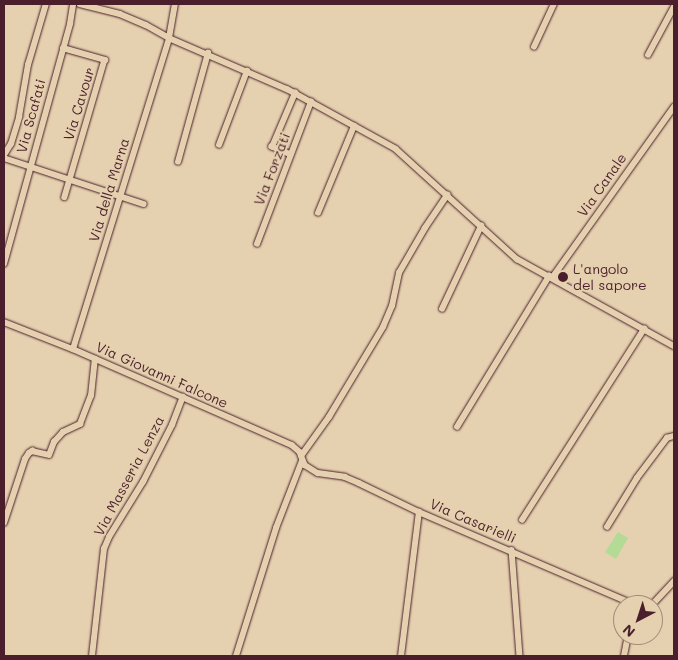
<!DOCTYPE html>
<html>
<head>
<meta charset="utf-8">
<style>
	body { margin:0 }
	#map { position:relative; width:678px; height:660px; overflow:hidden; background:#e5d0af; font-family:Mali,sans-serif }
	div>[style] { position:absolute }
	.green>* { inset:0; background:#b4db96 }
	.roads { filter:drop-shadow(0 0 1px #4a1f2b) drop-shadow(0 0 1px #4a1f2b) }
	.minor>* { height:5.5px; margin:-2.75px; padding:0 2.75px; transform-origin:2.75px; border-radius:2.75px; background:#e5d0af }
	.dots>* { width:14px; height:14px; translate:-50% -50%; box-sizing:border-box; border:2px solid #e5d0af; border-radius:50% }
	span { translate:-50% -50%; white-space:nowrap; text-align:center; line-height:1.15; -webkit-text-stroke:4px #e5d0af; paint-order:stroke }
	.street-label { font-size:14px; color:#4a1f2b }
	.poi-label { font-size:14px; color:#4a1f2b }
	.left { translate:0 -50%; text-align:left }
	.frame { position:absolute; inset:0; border:5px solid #4a1f2b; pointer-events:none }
	.north { position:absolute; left:613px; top:595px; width:50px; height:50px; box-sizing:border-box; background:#e5d0af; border:1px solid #a7897a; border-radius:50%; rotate:220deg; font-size:14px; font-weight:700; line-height:20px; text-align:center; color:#4a1f2b }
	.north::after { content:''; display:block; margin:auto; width:18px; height:22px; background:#4a1f2b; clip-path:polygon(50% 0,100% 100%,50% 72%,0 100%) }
</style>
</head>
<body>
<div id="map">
	<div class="green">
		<div style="clip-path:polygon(618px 532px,628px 538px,616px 559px,605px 552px)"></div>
	</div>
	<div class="roads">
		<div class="minor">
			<div style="left:80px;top:4px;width:41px;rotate:14deg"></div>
			<div style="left:120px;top:14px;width:28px;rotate:23deg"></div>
			<div style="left:146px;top:25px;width:26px;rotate:29deg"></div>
			<div style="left:169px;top:38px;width:129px;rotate:23.4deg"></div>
			<div style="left:287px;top:89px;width:124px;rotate:28.8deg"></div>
			<div style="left:396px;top:149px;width:164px;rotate:42.3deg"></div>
			<div style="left:517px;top:259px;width:179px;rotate:29deg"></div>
			<div style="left:534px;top:47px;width:47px;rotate:-65.1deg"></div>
			<div style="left:63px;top:48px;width:44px;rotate:15.9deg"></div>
			<div style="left:105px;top:60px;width:143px;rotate:106.3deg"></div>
			<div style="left:648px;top:55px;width:55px;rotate:-61.6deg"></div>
			<div style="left:219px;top:145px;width:79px;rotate:-69.3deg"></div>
			<div style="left:4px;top:155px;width:13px;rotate:-58deg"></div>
			<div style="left:11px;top:144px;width:28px;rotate:-73deg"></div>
			<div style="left:19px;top:117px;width:53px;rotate:-80.2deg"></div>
			<div style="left:28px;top:65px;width:64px;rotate:-73.6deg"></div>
			<div style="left:291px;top:155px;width:21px;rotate:-157deg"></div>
			<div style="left:272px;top:147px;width:59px;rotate:-66.9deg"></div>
			<div style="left:4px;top:158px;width:147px;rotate:18.2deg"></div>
			<div style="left:178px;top:162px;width:113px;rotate:-74.6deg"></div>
			<div style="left:318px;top:213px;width:94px;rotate:-67.5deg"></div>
			<div style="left:257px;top:244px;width:152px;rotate:-69.2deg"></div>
			<div style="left:4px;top:264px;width:249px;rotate:-74.6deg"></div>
			<div style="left:70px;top:24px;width:20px;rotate:-81deg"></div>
			<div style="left:552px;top:278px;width:210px;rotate:-54.5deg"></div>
			<div style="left:442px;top:309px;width:92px;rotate:-64.8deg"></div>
			<div style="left:4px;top:322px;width:74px;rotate:21.4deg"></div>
			<div style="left:73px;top:349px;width:239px;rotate:23.7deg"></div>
			<div style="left:292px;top:445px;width:11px;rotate:41deg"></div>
			<div style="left:300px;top:452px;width:14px;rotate:69deg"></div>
			<div style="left:305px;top:465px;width:15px;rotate:32deg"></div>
			<div style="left:318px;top:473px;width:27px;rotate:8deg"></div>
			<div style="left:345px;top:477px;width:15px;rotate:23deg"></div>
			<div style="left:359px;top:483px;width:67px;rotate:25.8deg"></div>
			<div style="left:419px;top:512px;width:236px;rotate:23.2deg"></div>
			<div style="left:73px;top:349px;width:325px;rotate:-72.8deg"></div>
			<div style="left:169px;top:38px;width:35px;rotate:-80deg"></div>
			<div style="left:457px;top:427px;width:177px;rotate:-58.6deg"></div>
			<div style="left:301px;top:456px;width:48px;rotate:-54.3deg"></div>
			<div style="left:329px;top:417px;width:105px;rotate:-59deg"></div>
			<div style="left:383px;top:327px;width:23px;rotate:-67deg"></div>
			<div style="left:392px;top:306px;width:34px;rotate:-78deg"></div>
			<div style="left:399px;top:273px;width:52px;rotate:-60deg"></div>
			<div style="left:425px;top:228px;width:40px;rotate:-56deg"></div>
			<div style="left:522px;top:520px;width:227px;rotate:-57.4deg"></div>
			<div style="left:4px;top:523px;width:67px;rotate:-71.8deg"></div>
			<div style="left:25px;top:459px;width:7px;rotate:-56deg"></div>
			<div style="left:29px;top:453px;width:4px;rotate:-34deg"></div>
			<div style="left:32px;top:451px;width:17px;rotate:13deg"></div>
			<div style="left:49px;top:455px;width:14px;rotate:-69deg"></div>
			<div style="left:54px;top:442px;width:13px;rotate:-48deg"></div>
			<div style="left:63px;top:432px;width:19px;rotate:-25deg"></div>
			<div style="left:80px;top:424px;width:30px;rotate:-69deg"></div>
			<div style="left:91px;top:396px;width:37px;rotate:-84deg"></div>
			<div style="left:607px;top:527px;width:57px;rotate:-58.5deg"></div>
			<div style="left:637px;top:478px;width:50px;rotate:-53.1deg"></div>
			<div style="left:667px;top:438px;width:7px;rotate:-16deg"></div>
			<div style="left:512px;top:550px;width:106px;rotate:85.7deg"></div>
			<div style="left:652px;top:605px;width:33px;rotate:-47deg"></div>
			<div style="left:92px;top:656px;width:108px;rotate:-83.6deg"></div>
			<div style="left:104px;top:549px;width:13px;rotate:-67deg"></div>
			<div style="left:109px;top:537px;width:65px;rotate:-58.3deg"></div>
			<div style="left:143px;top:482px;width:64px;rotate:-63deg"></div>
			<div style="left:172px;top:425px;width:30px;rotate:-69deg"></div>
			<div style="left:236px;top:656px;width:134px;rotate:-72.6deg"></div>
			<div style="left:276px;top:528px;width:72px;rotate:-68.8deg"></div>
			<div style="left:401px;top:656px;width:145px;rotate:-82.9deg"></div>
			<div style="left:624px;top:656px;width:21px;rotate:-79deg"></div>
		</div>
	</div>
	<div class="dots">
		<div style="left:563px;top:277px;background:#4a1f2b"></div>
	</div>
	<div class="street-label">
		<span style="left:79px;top:104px;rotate:-73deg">Via Cavour</span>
		<span style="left:31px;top:116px;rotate:-75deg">Via Scafati</span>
		<span style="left:272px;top:169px;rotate:-69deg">Via Forzati</span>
		<span style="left:602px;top:185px;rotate:-55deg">Via Canale</span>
		<span style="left:109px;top:190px;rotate:-73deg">Via della Marna</span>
		<span style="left:162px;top:375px;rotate:24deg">Via Giovanni Falcone</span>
		<span style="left:129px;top:476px;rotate:-62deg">Via Masseria Lenza</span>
		<span style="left:473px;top:521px;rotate:23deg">Via Casarielli</span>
	</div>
	<div class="poi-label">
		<span class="left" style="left:573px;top:277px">L'angolo<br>del sapore</span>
	</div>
	<div class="frame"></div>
	<div class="north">N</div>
</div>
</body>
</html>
